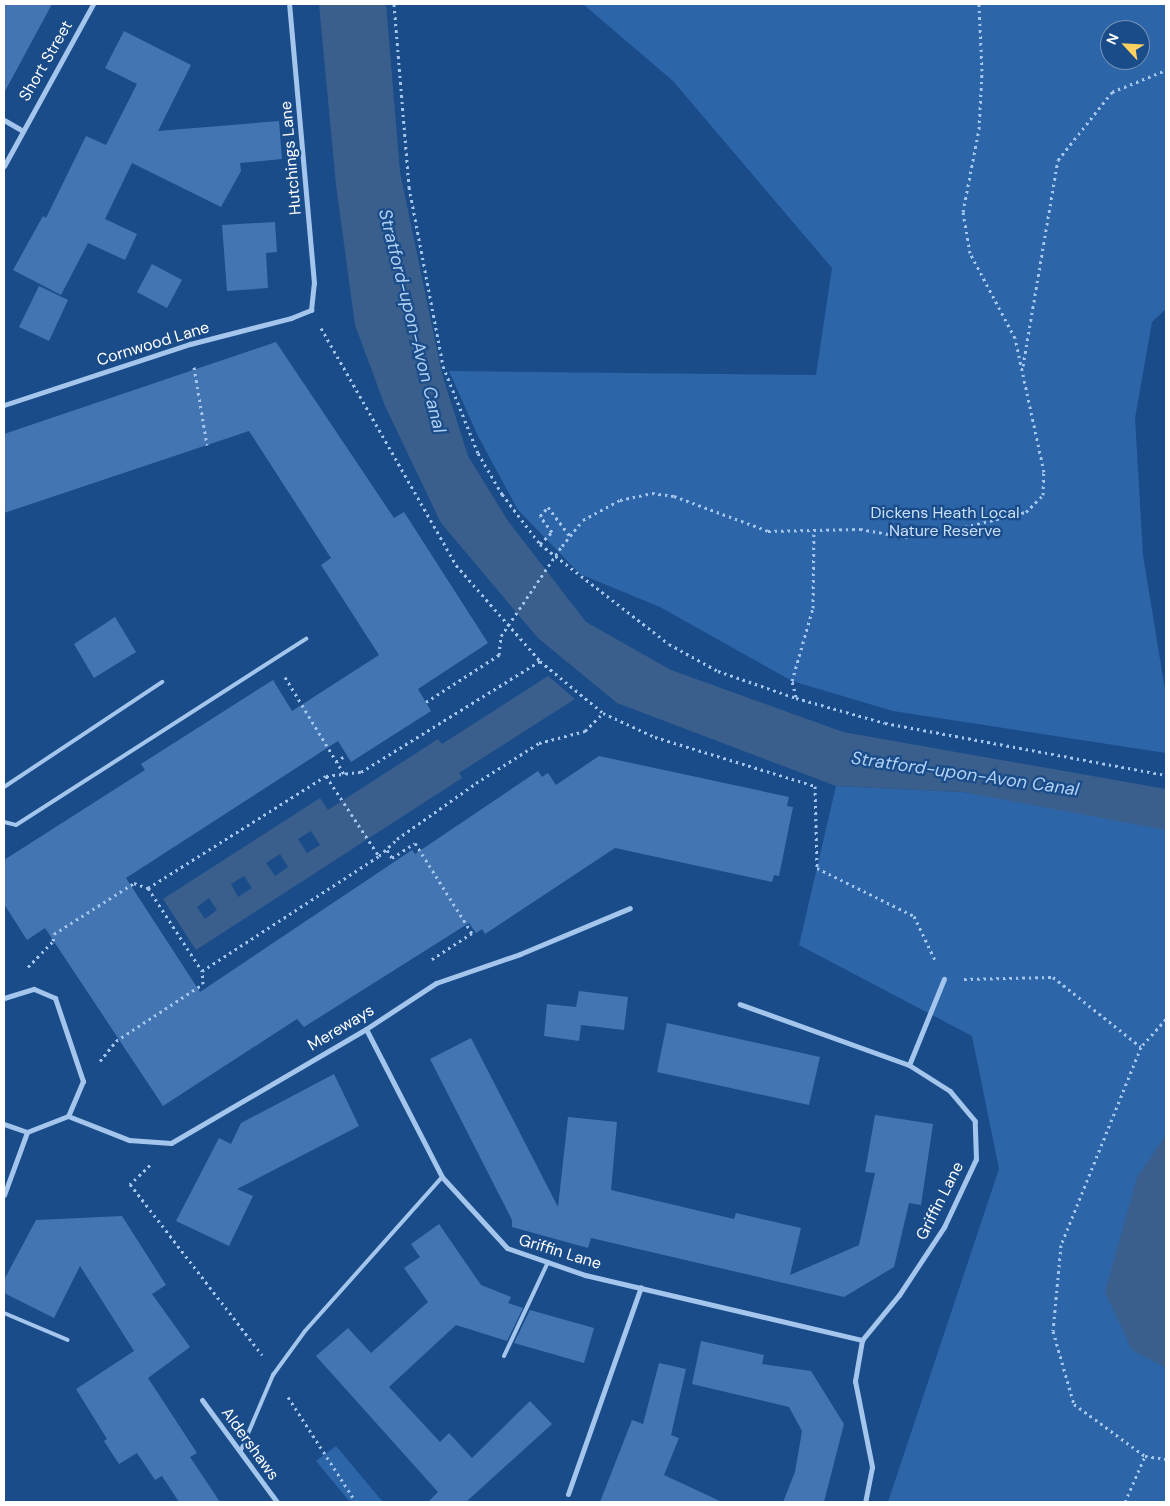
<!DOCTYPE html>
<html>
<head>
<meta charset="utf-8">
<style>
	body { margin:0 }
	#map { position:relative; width:1170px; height:1506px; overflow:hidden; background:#1a4c8a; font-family:"DM Sans",sans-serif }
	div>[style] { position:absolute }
	.green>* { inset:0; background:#2d65a9 }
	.water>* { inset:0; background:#3a5f8c }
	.building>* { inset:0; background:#4375b3 }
	.path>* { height:3px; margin-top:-1.5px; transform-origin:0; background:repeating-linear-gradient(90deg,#a4c6ed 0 2.5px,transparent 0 6.5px) }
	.lane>* { height:4px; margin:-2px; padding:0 2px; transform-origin:2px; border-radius:2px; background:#a4c6ed }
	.street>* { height:5px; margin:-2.5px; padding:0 2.5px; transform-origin:2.5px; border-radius:2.5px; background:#a4c6ed }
	.path-bridge>* { height:3px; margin-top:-1.5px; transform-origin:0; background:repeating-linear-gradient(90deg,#a4c6ed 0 2.5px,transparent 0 6.5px) }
	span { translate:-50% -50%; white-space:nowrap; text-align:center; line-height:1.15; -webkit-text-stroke:4.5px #1a4c8a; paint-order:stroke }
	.street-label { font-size:16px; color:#fff }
	.park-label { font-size:16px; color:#cae0f9 }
	.water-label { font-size:18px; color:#b0d0f4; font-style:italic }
	.frame { position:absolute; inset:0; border:5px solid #fff; pointer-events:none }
	.north { position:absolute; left:1100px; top:20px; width:50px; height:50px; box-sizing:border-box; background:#1a4c8a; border:1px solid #7694b9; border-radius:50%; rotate:295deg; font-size:14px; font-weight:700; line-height:20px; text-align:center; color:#fff }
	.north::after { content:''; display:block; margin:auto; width:18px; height:22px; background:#ffd161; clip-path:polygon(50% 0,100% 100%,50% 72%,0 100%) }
</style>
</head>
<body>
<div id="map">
	<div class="green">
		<div style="clip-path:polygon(evenodd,583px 4px,1166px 4px,1166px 309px,1152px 322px,1135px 418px,1143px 555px,1166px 696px,1166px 753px,893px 711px,792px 681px,660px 607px,580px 574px,518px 510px,477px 434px,449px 371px,816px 375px,832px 268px,673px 81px,583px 4px,1110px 30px,1140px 30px,1140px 60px,1110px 60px,1110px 30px)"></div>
		<div style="clip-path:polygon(836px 786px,963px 792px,1166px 826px,1166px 1502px,888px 1502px,999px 1169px,972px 1036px,799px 945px)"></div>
		<div style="clip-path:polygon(336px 1446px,383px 1502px,350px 1502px,316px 1461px)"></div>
	</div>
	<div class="water">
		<div style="clip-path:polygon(319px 4px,386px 4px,400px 172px,442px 374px,468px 456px,508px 521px,586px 622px,671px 670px,843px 732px,1166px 789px,1166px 830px,963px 792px,836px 786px,617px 703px,538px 638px,441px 523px,385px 406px,355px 325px,336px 185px)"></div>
		<div style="clip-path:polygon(evenodd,548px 676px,575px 699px,459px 773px,462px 778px,196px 950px,163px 899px,320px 798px,328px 810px,438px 739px,442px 744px,548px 676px,311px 831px,320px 845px,307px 853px,298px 839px,311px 831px,548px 676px,280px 854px,288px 867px,275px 876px,266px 863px,280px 854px,548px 676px,244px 876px,252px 888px,238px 897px,231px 884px,244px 876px,548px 676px,209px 898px,217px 910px,205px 919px,197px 907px,209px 898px)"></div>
		<div style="clip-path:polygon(1166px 1135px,1166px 1368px,1132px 1350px,1105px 1292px,1137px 1177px)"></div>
	</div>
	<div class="building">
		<div style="clip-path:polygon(4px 4px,52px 4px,4px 93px)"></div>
		<div style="clip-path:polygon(124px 31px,191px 65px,158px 131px,279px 121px,282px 159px,240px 163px,241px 171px,221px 207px,132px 163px,105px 219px,137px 234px,125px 260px,88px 243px,61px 295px,13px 270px,43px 216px,46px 218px,86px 136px,106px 145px,137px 84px,105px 68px)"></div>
		<div style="clip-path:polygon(275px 222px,277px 252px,266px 253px,268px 288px,227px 291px,222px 225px)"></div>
		<div style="clip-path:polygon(152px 264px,182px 280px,167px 308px,137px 292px)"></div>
		<div style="clip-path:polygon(39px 286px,68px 300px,49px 341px,19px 327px)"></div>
		<div style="clip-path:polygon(276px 342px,394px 518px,404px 512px,488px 643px,418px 689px,431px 711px,351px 762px,338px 741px,126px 878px,200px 992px,412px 850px,415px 854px,538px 771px,542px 777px,548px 773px,556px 785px,599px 756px,789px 797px,787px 806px,793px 807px,779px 876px,774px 875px,772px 882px,615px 848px,485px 934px,482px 929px,476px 933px,469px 923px,304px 1027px,297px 1019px,163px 1106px,45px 928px,27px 940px,4px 904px,4px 860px,145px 770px,141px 764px,273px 680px,292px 711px,379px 655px,321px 565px,331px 558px,249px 431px,4px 513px,4px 434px)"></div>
		<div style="clip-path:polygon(115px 617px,136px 652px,94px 678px,74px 644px)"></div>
		<div style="clip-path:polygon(579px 991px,628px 997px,624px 1030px,581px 1025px,579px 1041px,544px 1036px,547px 1004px,576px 1007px)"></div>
		<div style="clip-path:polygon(667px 1023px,820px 1057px,809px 1105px,657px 1072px)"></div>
		<div style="clip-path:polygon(471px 1038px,558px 1207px,568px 1117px,617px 1122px,611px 1190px,734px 1219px,736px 1213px,801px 1228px,790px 1275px,859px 1245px,875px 1173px,865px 1172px,875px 1115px,933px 1124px,921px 1205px,909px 1203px,894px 1267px,844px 1297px,591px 1238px,588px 1248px,512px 1227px,512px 1220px,430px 1059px)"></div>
		<div style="clip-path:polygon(334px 1074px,359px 1126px,237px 1189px,253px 1196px,229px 1246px,176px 1221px,219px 1138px,231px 1144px,241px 1123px)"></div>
		<div style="clip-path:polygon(122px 1216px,166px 1285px,152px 1294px,190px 1347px,148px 1378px,197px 1453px,190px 1457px,220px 1502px,179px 1502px,162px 1476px,155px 1480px,137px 1453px,119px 1464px,104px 1441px,107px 1439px,76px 1389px,134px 1351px,80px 1266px,54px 1318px,4px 1293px,4px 1280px,36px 1220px)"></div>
		<div style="clip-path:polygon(439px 1224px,481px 1285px,511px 1297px,508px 1303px,523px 1308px,507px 1341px,456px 1325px,389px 1387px,440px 1442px,449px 1433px,472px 1458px,530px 1401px,552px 1424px,466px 1502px,428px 1502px,438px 1492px,316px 1356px,348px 1328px,371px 1353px,428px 1302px,404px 1268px,420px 1257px,411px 1244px)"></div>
		<div style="clip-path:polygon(530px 1310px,594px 1328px,584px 1363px,514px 1343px)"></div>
		<div style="clip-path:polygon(701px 1341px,764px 1355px,762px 1364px,811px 1371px,844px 1424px,824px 1502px,783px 1502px,795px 1472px,802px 1431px,789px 1407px,692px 1384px)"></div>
		<div style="clip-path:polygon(659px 1363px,686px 1369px,671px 1435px,679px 1438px,664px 1475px,722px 1502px,600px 1502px,632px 1420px,643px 1424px)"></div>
	</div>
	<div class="path">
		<div style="left:394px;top:4px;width:184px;rotate:85.3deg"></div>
		<div style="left:409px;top:187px;width:182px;rotate:79.2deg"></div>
		<div style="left:443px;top:366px;width:94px;rotate:68.1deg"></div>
		<div style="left:478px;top:453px;width:48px;rotate:59.7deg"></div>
		<div style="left:502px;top:494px;width:63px;rotate:52.8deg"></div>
		<div style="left:540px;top:544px;width:163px;rotate:37.8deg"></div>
		<div style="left:669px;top:644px;width:56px;rotate:28.9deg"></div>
		<div style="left:718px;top:671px;width:83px;rotate:19.1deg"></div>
		<div style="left:796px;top:698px;width:92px;rotate:15.7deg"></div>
		<div style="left:885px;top:723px;width:286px;rotate:10.5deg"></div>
		<div style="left:321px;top:328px;width:273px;rotate:60.3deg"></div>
		<div style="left:456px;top:565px;width:128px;rotate:48.8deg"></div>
		<div style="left:540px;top:661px;width:82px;rotate:39.5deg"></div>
		<div style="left:603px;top:713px;width:57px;rotate:24.8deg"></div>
		<div style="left:655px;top:737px;width:167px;rotate:17deg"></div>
		<div style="left:815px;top:786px;width:82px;rotate:88.6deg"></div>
		<div style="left:817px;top:868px;width:108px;rotate:26.3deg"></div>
		<div style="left:914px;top:916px;width:49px;rotate:64.5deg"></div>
		<div style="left:1023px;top:366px;width:209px;rotate:-80.4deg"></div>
		<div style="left:1058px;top:160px;width:87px;rotate:-51.5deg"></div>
		<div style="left:1112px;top:92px;width:58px;rotate:-22.2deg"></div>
		<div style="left:194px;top:367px;width:79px;rotate:80.5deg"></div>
		<div style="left:540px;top:544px;width:17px;rotate:-45deg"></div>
		<div style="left:552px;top:532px;width:20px;rotate:-127deg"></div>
		<div style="left:540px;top:516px;width:12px;rotate:-48deg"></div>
		<div style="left:548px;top:507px;width:36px;rotate:53deg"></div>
		<div style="left:562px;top:546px;width:33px;rotate:-51deg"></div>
		<div style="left:583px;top:520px;width:42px;rotate:-28.4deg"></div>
		<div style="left:620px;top:500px;width:33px;rotate:-12deg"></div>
		<div style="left:652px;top:493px;width:22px;rotate:8deg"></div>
		<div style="left:674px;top:496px;width:100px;rotate:20.4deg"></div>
		<div style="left:768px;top:531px;width:92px;rotate:-1.2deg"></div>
		<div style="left:860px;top:529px;width:46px;rotate:10.1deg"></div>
		<div style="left:905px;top:537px;width:48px;rotate:-8.5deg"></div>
		<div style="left:952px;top:530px;width:76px;rotate:-13.7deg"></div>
		<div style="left:1026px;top:512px;width:24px;rotate:-45deg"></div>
		<div style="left:1043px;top:495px;width:23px;rotate:-88deg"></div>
		<div style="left:1044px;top:472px;width:137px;rotate:-102.2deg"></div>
		<div style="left:1015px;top:338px;width:96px;rotate:-117.9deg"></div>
		<div style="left:970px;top:253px;width:42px;rotate:-99.7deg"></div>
		<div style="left:963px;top:212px;width:85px;rotate:-79.1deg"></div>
		<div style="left:979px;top:129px;width:58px;rotate:-87deg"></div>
		<div style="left:982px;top:71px;width:67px;rotate:-92.6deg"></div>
		<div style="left:285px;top:677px;width:114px;rotate:58.7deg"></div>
		<div style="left:796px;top:697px;width:16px;rotate:-104deg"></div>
		<div style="left:792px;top:681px;width:76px;rotate:-74deg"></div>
		<div style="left:813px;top:608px;width:77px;rotate:-89.3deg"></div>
		<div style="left:426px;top:702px;width:87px;rotate:-32.8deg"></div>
		<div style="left:499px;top:655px;width:19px;rotate:-84deg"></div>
		<div style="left:336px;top:762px;width:12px;rotate:-35deg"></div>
		<div style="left:326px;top:776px;width:96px;rotate:56.5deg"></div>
		<div style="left:387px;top:850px;width:9px;rotate:58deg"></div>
		<div style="left:392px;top:858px;width:27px;rotate:-33deg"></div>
		<div style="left:415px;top:843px;width:107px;rotate:57.7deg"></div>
		<div style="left:472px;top:933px;width:48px;rotate:147deg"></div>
		<div style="left:148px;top:888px;width:99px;rotate:57deg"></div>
		<div style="left:28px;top:967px;width:36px;rotate:-46deg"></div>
		<div style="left:53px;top:941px;width:7px;rotate:-82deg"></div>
		<div style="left:54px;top:934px;width:95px;rotate:-32.5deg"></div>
		<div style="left:134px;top:883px;width:15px;rotate:20deg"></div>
		<div style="left:148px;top:888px;width:210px;rotate:-32.2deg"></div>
		<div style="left:326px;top:776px;width:35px;rotate:-7deg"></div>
		<div style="left:361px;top:772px;width:211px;rotate:-31.8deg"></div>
		<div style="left:964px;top:979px;width:89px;rotate:-1.3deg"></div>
		<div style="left:1053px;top:977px;width:112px;rotate:38.5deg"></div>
		<div style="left:1166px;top:1019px;width:38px;rotate:132deg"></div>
		<div style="left:1141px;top:1047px;width:214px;rotate:112deg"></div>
		<div style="left:1061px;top:1245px;width:86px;rotate:95.3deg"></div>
		<div style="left:1053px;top:1331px;width:76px;rotate:74deg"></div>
		<div style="left:1074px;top:1404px;width:88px;rotate:36.2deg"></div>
		<div style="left:1145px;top:1456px;width:21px;rotate:8deg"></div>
		<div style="left:100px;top:1061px;width:26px;rotate:-51deg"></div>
		<div style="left:116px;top:1041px;width:104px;rotate:-33.2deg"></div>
		<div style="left:203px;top:984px;width:13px;rotate:-94deg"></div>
		<div style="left:202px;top:971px;width:211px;rotate:-33deg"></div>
		<div style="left:379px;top:856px;width:25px;rotate:-43deg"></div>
		<div style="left:397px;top:839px;width:97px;rotate:-35.3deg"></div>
		<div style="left:476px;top:783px;width:75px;rotate:-32.4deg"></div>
		<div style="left:539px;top:743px;width:48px;rotate:-14.6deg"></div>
		<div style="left:585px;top:731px;width:25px;rotate:-45deg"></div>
		<div style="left:150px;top:1165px;width:28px;rotate:136deg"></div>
		<div style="left:130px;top:1184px;width:216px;rotate:52.3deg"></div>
		<div style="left:288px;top:1397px;width:125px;rotate:57.1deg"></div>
		<div style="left:1125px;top:1502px;width:50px;rotate:-66.5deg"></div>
	</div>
	<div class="lane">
		<div style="left:4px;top:787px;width:190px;rotate:-33.6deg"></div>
		<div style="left:4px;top:822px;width:12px;rotate:14deg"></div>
		<div style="left:16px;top:825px;width:345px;rotate:-32.7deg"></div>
		<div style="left:4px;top:1313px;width:69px;rotate:22.9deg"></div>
		<div style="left:504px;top:1356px;width:104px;rotate:-64.9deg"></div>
		<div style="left:241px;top:1450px;width:82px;rotate:-66.9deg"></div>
		<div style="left:273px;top:1375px;width:54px;rotate:-54deg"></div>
		<div style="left:305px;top:1331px;width:206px;rotate:-48.3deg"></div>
	</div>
	<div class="street">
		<div style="left:4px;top:120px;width:20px;rotate:30deg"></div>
		<div style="left:4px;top:166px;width:185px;rotate:-61.2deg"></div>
		<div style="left:4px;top:405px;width:196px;rotate:-18.2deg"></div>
		<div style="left:190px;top:344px;width:104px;rotate:-14.4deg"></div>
		<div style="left:291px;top:318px;width:22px;rotate:-22deg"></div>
		<div style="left:311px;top:310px;width:27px;rotate:-84deg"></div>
		<div style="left:314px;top:283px;width:280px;rotate:-95.1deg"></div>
		<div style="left:4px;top:998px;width:31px;rotate:-17deg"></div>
		<div style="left:34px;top:989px;width:23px;rotate:23deg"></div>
		<div style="left:55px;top:998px;width:88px;rotate:71.4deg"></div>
		<div style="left:83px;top:1081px;width:38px;rotate:113deg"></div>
		<div style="left:68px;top:1116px;width:44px;rotate:158.7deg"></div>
		<div style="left:27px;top:1132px;width:24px;rotate:-161deg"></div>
		<div style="left:366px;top:1029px;width:166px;rotate:62.8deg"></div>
		<div style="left:442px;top:1177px;width:96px;rotate:47.5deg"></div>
		<div style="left:507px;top:1248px;width:83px;rotate:19.1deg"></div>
		<div style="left:585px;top:1275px;width:285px;rotate:13.2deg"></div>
		<div style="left:862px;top:1340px;width:58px;rotate:-50.6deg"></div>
		<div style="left:899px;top:1295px;width:82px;rotate:-56.5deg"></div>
		<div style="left:944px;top:1227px;width:75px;rotate:-64.8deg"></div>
		<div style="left:976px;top:1159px;width:38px;rotate:-92deg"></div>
		<div style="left:975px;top:1121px;width:39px;rotate:-130deg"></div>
		<div style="left:950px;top:1091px;width:49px;rotate:-147.6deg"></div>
		<div style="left:909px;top:1065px;width:180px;rotate:-160.2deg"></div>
		<div style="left:909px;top:1065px;width:93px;rotate:-67.9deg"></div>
		<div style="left:68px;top:1116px;width:66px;rotate:21.5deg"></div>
		<div style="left:129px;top:1140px;width:42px;rotate:4.1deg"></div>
		<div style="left:171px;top:1143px;width:226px;rotate:-30.3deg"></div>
		<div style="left:366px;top:1029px;width:84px;rotate:-33.3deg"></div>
		<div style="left:436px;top:983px;width:89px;rotate:-19deg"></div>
		<div style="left:520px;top:954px;width:119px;rotate:-22.7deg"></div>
		<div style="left:4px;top:1195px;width:67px;rotate:-69.9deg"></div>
		<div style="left:862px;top:1340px;width:42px;rotate:99.7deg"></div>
		<div style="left:855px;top:1381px;width:88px;rotate:78.8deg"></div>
		<div style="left:872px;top:1467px;width:36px;rotate:101deg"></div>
		<div style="left:202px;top:1400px;width:127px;rotate:53.7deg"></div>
		<div style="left:568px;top:1494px;width:219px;rotate:-70.6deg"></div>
	</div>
	<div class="path-bridge">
		<div style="left:501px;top:636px;width:109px;rotate:-55.9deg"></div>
	</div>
	<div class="street-label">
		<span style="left:46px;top:61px;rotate:-60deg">Short Street</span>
		<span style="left:291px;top:158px;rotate:-95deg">Hutchings Lane</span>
		<span style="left:153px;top:344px;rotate:-17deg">Cornwood Lane</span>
		<span style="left:341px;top:1028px;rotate:-31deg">Mereways</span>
		<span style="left:940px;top:1201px;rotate:-63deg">Griffin Lane</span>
		<span style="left:560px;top:1252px;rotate:17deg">Griffin Lane</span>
		<span style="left:250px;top:1444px;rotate:54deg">Aldershaws</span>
	</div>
	<div class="park-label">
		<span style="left:945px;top:522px">Dickens Heath Local<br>Nature Reserve</span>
	</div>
	<div class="water-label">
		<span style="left:412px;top:321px;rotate:76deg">Stratford-upon-Avon Canal</span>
		<span style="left:965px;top:774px;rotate:8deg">Stratford-upon-Avon Canal</span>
	</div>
	<div class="frame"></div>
	<div class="north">N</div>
</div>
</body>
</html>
